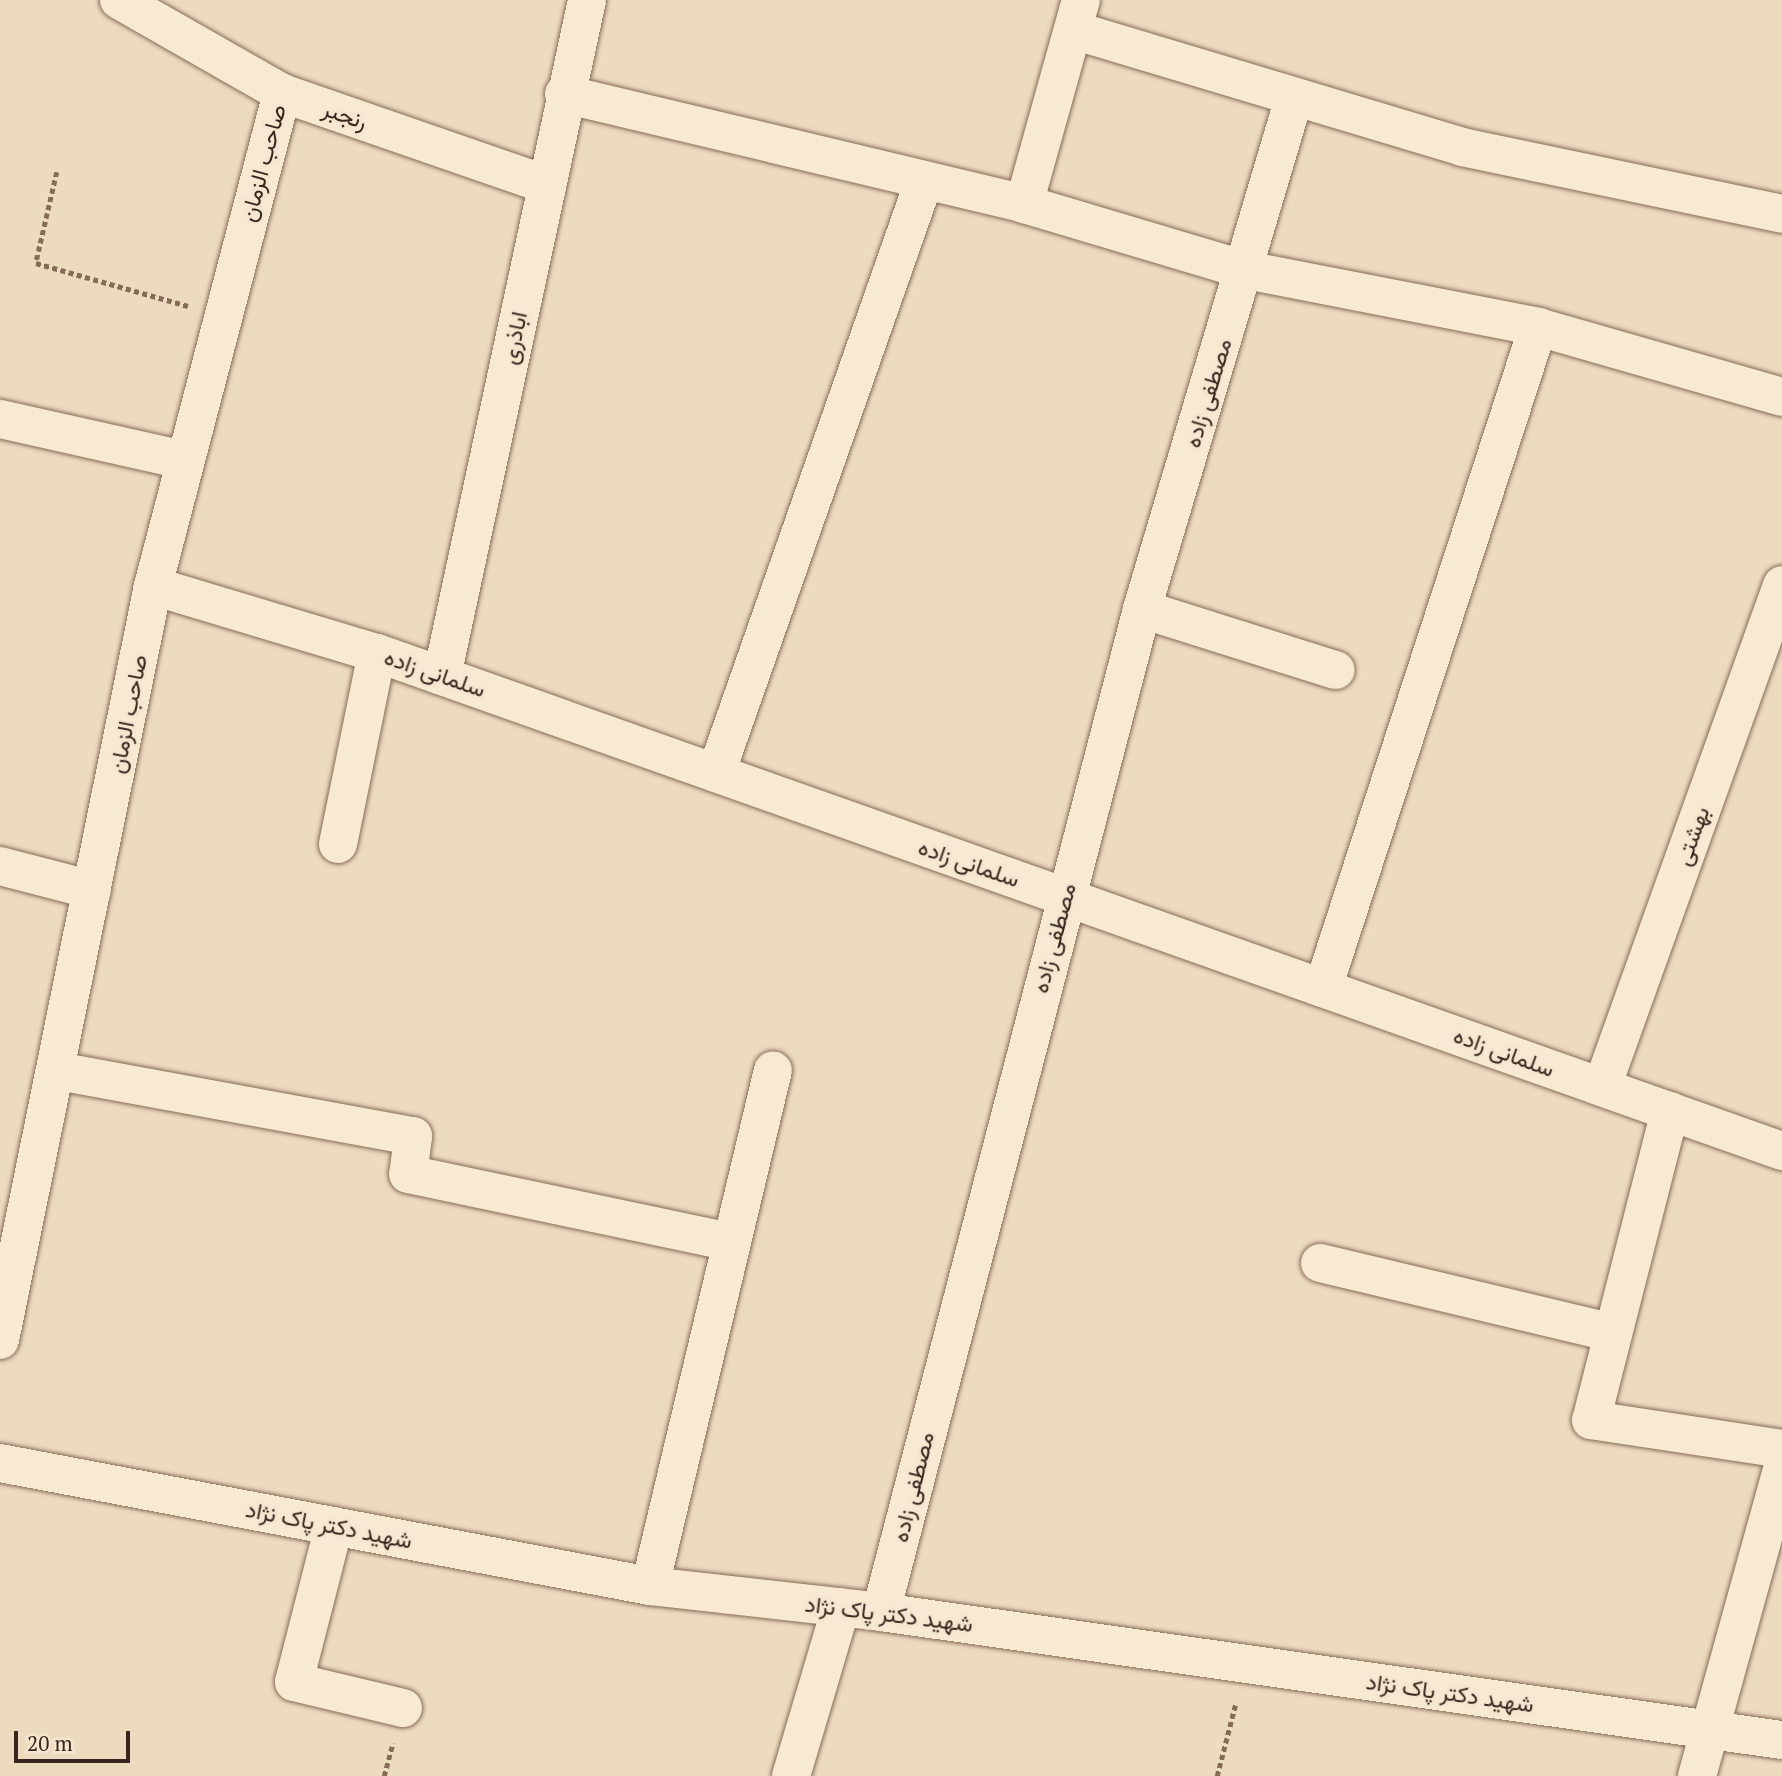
<!DOCTYPE html>
<html>
<head>
<meta charset="utf-8">
<style>
	body { margin:0 }
	#map { position:relative; width:1782px; height:1776px; overflow:hidden; background:#eddbc0; font-family:"PT Serif",Vazirmatn,serif }
	div>[style] { position:absolute }
	.path>* { height:4.5px; margin-top:-2.25px; transform-origin:0; background:repeating-linear-gradient(90deg,#866c58 0 5px,transparent 0 8.5px) }
	.roads { filter:drop-shadow(0 0 2px #866c58) drop-shadow(0 0 2px #866c58) }
	.street>* { height:38px; margin:-19px; padding:0 19px; transform-origin:19px; border-radius:19px; background:#f8e9d3 }
	span { translate:-50% -50%; white-space:nowrap; text-align:center; line-height:1.15; -webkit-text-stroke:6px #f5e6d0; paint-order:stroke }
	.street-label { font-size:23px; color:#36261d }
	.scale { position:absolute; left:14px; top:1731px; width:116px; height:32px; box-sizing:border-box; border:4px solid #36261d; border-top:0; padding-left:9px; font-size:21px; line-height:24px; white-space:nowrap; color:#36261d; -webkit-text-stroke:5px #f5e6d0; paint-order:stroke }
</style>
</head>
<body>
<div id="map">
	<div class="path">
		<div style="left:57px;top:172px;width:93px;rotate:103deg"></div>
		<div style="left:36px;top:263px;width:158px;rotate:15.8deg"></div>
		<div style="left:384px;top:1776px;width:34px;rotate:-75deg"></div>
		<div style="left:1217px;top:1776px;width:76px;rotate:-75.6deg"></div>
	</div>
	<div class="roads">
		<div class="street">
			<div style="left:119px;top:0;width:188px;rotate:29.7deg"></div>
			<div style="left:282px;top:93px;width:281px;rotate:19.1deg"></div>
			<div style="left:1073px;top:30px;width:406px;rotate:16.7deg"></div>
			<div style="left:1462px;top:147px;width:327px;rotate:11.8deg"></div>
			<div style="left:564px;top:94px;width:473px;rotate:13.4deg"></div>
			<div style="left:1024px;top:204px;width:232px;rotate:16.6deg"></div>
			<div style="left:1246px;top:270px;width:298px;rotate:11deg"></div>
			<div style="left:1538px;top:327px;width:254px;rotate:16deg"></div>
			<div style="left:1024px;top:204px;width:212px;rotate:-74.4deg"></div>
			<div style="left:0;top:419px;width:188px;rotate:12.6deg"></div>
			<div style="left:153px;top:586px;width:234px;rotate:16.7deg"></div>
			<div style="left:377px;top:653px;width:1491px;rotate:19.52deg"></div>
			<div style="left:1142px;top:609px;width:203px;rotate:17.5deg"></div>
			<div style="left:442px;top:676px;width:691px;rotate:-77.89deg"></div>
			<div style="left:716px;top:773px;width:627px;rotate:-70.64deg"></div>
			<div style="left:338px;top:844px;width:195px;rotate:-78.5deg"></div>
			<div style="left:0;top:866px;width:95px;rotate:14.6deg"></div>
			<div style="left:1323px;top:988px;width:695px;rotate:-71.98deg"></div>
			<div style="left:58px;top:1071px;width:361px;rotate:10.4deg"></div>
			<div style="left:413px;top:1136px;width:38px;rotate:97deg"></div>
			<div style="left:408px;top:1174px;width:331px;rotate:11.9deg"></div>
			<div style="left:1602px;top:1087px;width:533px;rotate:-70.27deg"></div>
			<div style="left:1670px;top:1111px;width:319px;rotate:104.3deg"></div>
			<div style="left:1591px;top:1420px;width:193px;rotate:8.6deg"></div>
			<div style="left:1320px;top:1263px;width:301px;rotate:13.4deg"></div>
			<div style="left:0;top:1340px;width:769px;rotate:-78.53deg"></div>
			<div style="left:153px;top:586px;width:510px;rotate:-75.34deg"></div>
			<div style="left:0;top:1463px;width:662px;rotate:10.72deg"></div>
			<div style="left:650px;top:1586px;width:232px;rotate:6.4deg"></div>
			<div style="left:881px;top:1612px;width:910px;rotate:8.09deg"></div>
			<div style="left:334px;top:1526px;width:161px;rotate:104.4deg"></div>
			<div style="left:294px;top:1682px;width:112px;rotate:13.4deg"></div>
			<div style="left:650px;top:1586px;width:530px;rotate:-76.59deg"></div>
			<div style="left:881px;top:1612px;width:1036px;rotate:-75.41deg"></div>
			<div style="left:1142px;top:609px;width:533px;rotate:-73.43deg"></div>
			<div style="left:791px;top:1776px;width:176px;rotate:-73.5deg"></div>
			<div style="left:1697px;top:1776px;width:318px;rotate:-74.5deg"></div>
		</div>
	</div>
	<div class="street-label">
		<span style="left:345px;top:115px;rotate:19deg">رنجبر</span>
		<span style="left:263px;top:163px;rotate:-75deg">صاحب الزمان</span>
		<span style="left:514px;top:338px;rotate:-78deg">اباذری</span>
		<span style="left:1208px;top:393px;rotate:-73deg">مصطفی زاده</span>
		<span style="left:435px;top:673px;rotate:19deg">سلمانی زاده</span>
		<span style="left:128px;top:714px;rotate:-79deg">صاحب الزمان</span>
		<span style="left:1692px;top:836px;rotate:-70deg">بهشتی</span>
		<span style="left:969px;top:863px;rotate:19deg">سلمانی زاده</span>
		<span style="left:1054px;top:938px;rotate:-75deg">مصطفی زاده</span>
		<span style="left:1504px;top:1052px;rotate:20deg">سلمانی زاده</span>
		<span style="left:913px;top:1487px;rotate:-76deg">مصطفی زاده</span>
		<span style="left:329px;top:1525px;rotate:11deg">شهید دکتر پاک نژاد</span>
		<span style="left:889px;top:1614px;rotate:7deg">شهید دکتر پاک نژاد</span>
		<span style="left:1450px;top:1693px;rotate:8deg">شهید دکتر پاک نژاد</span>
	</div>
	<div class="scale">20 m</div>
</div>
</body>
</html>
